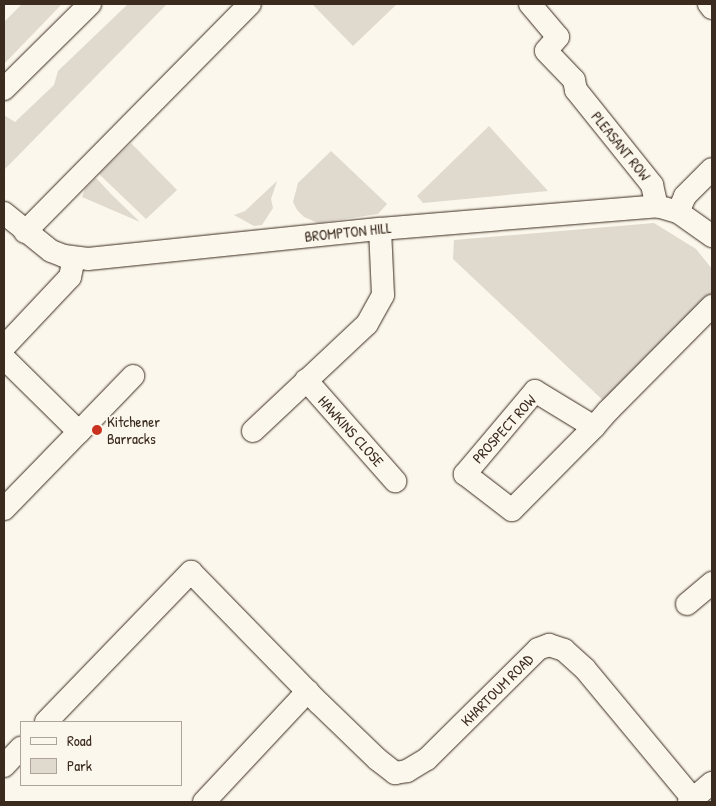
<!DOCTYPE html>
<html>
<head>
<meta charset="utf-8">
<style>
	body { margin:0 }
	#map { position:relative; width:716px; height:806px; overflow:hidden; background:#fbf7ec; font-family:"Patrick Hand",sans-serif }
	div>[style] { position:absolute }
	.green>* { inset:0; background:#dfd9ce }
	.roads { filter:drop-shadow(0 0 1px #3b2a1e) drop-shadow(0 0 1px #3b2a1e) }
	.minor>* { height:22px; margin:-11px; padding:0 11px; transform-origin:11px; border-radius:11px; background:#fbf7ec }
	.dots>* { width:14px; height:14px; translate:-50% -50%; box-sizing:border-box; border:2px solid #fbf7ec; border-radius:50% }
	span { translate:-50% -50%; white-space:nowrap; text-align:center; line-height:1.15; -webkit-text-stroke:4px #fbf7ec; paint-order:stroke }
	.street-label { font-size:15px; color:#3b2a1e }
	.poi-label { font-size:15px; color:#3b2a1e }
	.left { translate:0 -50%; text-align:left }
	.frame { position:absolute; inset:0; border:5px solid #3b2a1e; pointer-events:none }
	.legend { position:absolute; left:20px; top:721px; width:162px; height:65px; box-sizing:border-box; background:#fbf7ec; border:1px solid #aea59a; margin:0; padding:6px 9px; list-style:none; font-size:15px; color:#3b2a1e }
	.legend li { display:flex; align-items:center; gap:10px; height:25px }
	.legend b { width:25px; border:1px solid #aea59a }
</style>
</head>
<body>
<div id="map">
	<div class="green">
		<div style="clip-path:polygon(22px 4px,62px 4px,4px 64px,4px 22px)"></div>
		<div style="clip-path:polygon(128px 4px,167px 4px,4px 170px,4px 115px,15px 122px,54px 85px,58px 71px)"></div>
		<div style="clip-path:polygon(312px 4px,397px 4px,353px 46px)"></div>
		<div style="clip-path:polygon(489px 126px,548px 191px,423px 203px,417px 196px)"></div>
		<div style="clip-path:polygon(131px 143px,177px 190px,146px 219px,99px 174px)"></div>
		<div style="clip-path:polygon(331px 151px,387px 204px,378px 214px,318px 223px,304px 217px,297px 210px,293px 202px,298px 183px)"></div>
		<div style="clip-path:polygon(96px 178px,113px 196px,140px 222px,82px 197px,85px 189px)"></div>
		<div style="clip-path:polygon(277px 181px,271px 199px,273px 208px,262px 225px,254px 226px,234px 215px,245px 211px)"></div>
		<div style="clip-path:polygon(654px 223px,696px 249px,712px 269px,712px 300px,609px 406px,453px 259px,454px 240px)"></div>
	</div>
	<div class="roads">
		<div class="minor">
			<div style="left:530px;top:4px;width:43px;rotate:49.7deg"></div>
			<div style="left:558px;top:37px;width:18px;rotate:131deg"></div>
			<div style="left:546px;top:51px;width:40px;rotate:46deg"></div>
			<div style="left:574px;top:80px;width:10px;rotate:79deg"></div>
			<div style="left:576px;top:90px;width:122px;rotate:51.3deg"></div>
			<div style="left:652px;top:185px;width:22px;rotate:77deg"></div>
			<div style="left:709px;top:4px;width:5px;rotate:53deg"></div>
			<div style="left:4px;top:89px;width:121px;rotate:-44.7deg"></div>
			<div style="left:678px;top:212px;width:17px;rotate:-66deg"></div>
			<div style="left:685px;top:196px;width:38px;rotate:-45deg"></div>
			<div style="left:4px;top:213px;width:60px;rotate:39deg"></div>
			<div style="left:51px;top:251px;width:14px;rotate:21deg"></div>
			<div style="left:64px;top:256px;width:24px;rotate:7deg"></div>
			<div style="left:88px;top:259px;width:294px;rotate:-5.9deg"></div>
			<div style="left:380px;top:229px;width:278px;rotate:-4.7deg"></div>
			<div style="left:657px;top:206px;width:22px;rotate:16deg"></div>
			<div style="left:678px;top:212px;width:42px;rotate:35.2deg"></div>
			<div style="left:25px;top:232px;width:320px;rotate:-45.4deg"></div>
			<div style="left:4px;top:347px;width:96px;rotate:-46.7deg"></div>
			<div style="left:70px;top:277px;width:19px;rotate:-78deg"></div>
			<div style="left:4px;top:358px;width:105px;rotate:44.6deg"></div>
			<div style="left:79px;top:432px;width:78px;rotate:-46deg"></div>
			<div style="left:306px;top:380px;width:135px;rotate:48.6deg"></div>
			<div style="left:594px;top:427px;width:69px;rotate:-148.6deg"></div>
			<div style="left:535px;top:391px;width:109px;rotate:130.1deg"></div>
			<div style="left:465px;top:474px;width:59px;rotate:37.5deg"></div>
			<div style="left:512px;top:510px;width:117px;rotate:-45.3deg"></div>
			<div style="left:594px;top:427px;width:21px;rotate:-49deg"></div>
			<div style="left:608px;top:411px;width:148px;rotate:-45.3deg"></div>
			<div style="left:253px;top:431px;width:156px;rotate:-43.2deg"></div>
			<div style="left:367px;top:324px;width:33px;rotate:-61deg"></div>
			<div style="left:383px;top:295px;width:66px;rotate:-92.6deg"></div>
			<div style="left:4px;top:509px;width:107px;rotate:-45.8deg"></div>
			<div style="left:687px;top:604px;width:33px;rotate:-40deg"></div>
			<div style="left:46px;top:722px;width:209px;rotate:-46deg"></div>
			<div style="left:191px;top:572px;width:183px;rotate:45.7deg"></div>
			<div style="left:319px;top:703px;width:81px;rotate:44deg"></div>
			<div style="left:377px;top:759px;width:23px;rotate:38deg"></div>
			<div style="left:395px;top:773px;width:12px;rotate:-9deg"></div>
			<div style="left:407px;top:771px;width:23px;rotate:-31deg"></div>
			<div style="left:427px;top:759px;width:156px;rotate:-44.7deg"></div>
			<div style="left:538px;top:649px;width:12px;rotate:-20deg"></div>
			<div style="left:549px;top:645px;width:16px;rotate:18deg"></div>
			<div style="left:564px;top:650px;width:28px;rotate:42deg"></div>
			<div style="left:585px;top:669px;width:169px;rotate:50.3deg"></div>
			<div style="left:4px;top:766px;width:25px;rotate:-47deg"></div>
			<div style="left:204px;top:802px;width:152px;rotate:-46.9deg"></div>
			<div style="left:689px;top:802px;width:30px;rotate:-40deg"></div>
		</div>
	</div>
	<div class="dots">
		<div style="left:97px;top:430px;background:#c8321e"></div>
	</div>
	<div class="street-label">
		<span style="left:621px;top:146px;rotate:51deg">PLEASANT ROW</span>
		<span style="left:348px;top:232px;rotate:-6deg">BROMPTON HILL</span>
		<span style="left:504px;top:429px;rotate:-48deg">PROSPECT ROW</span>
		<span style="left:351px;top:431px;rotate:48deg">HAWKINS CLOSE</span>
		<span style="left:497px;top:690px;rotate:-45deg">KHARTOUM ROAD</span>
	</div>
	<div class="poi-label">
		<span class="left" style="left:107px;top:430px">Kitchener<br>Barracks</span>
	</div>
	<div class="frame"></div>
	<ul class="legend">
	<li><b style="height:6px;background:#fbf7ec"></b>Road</li>
	<li><b style="height:14px;background:#dfd9ce"></b>Park</li>
	</ul>
</div>
</body>
</html>
